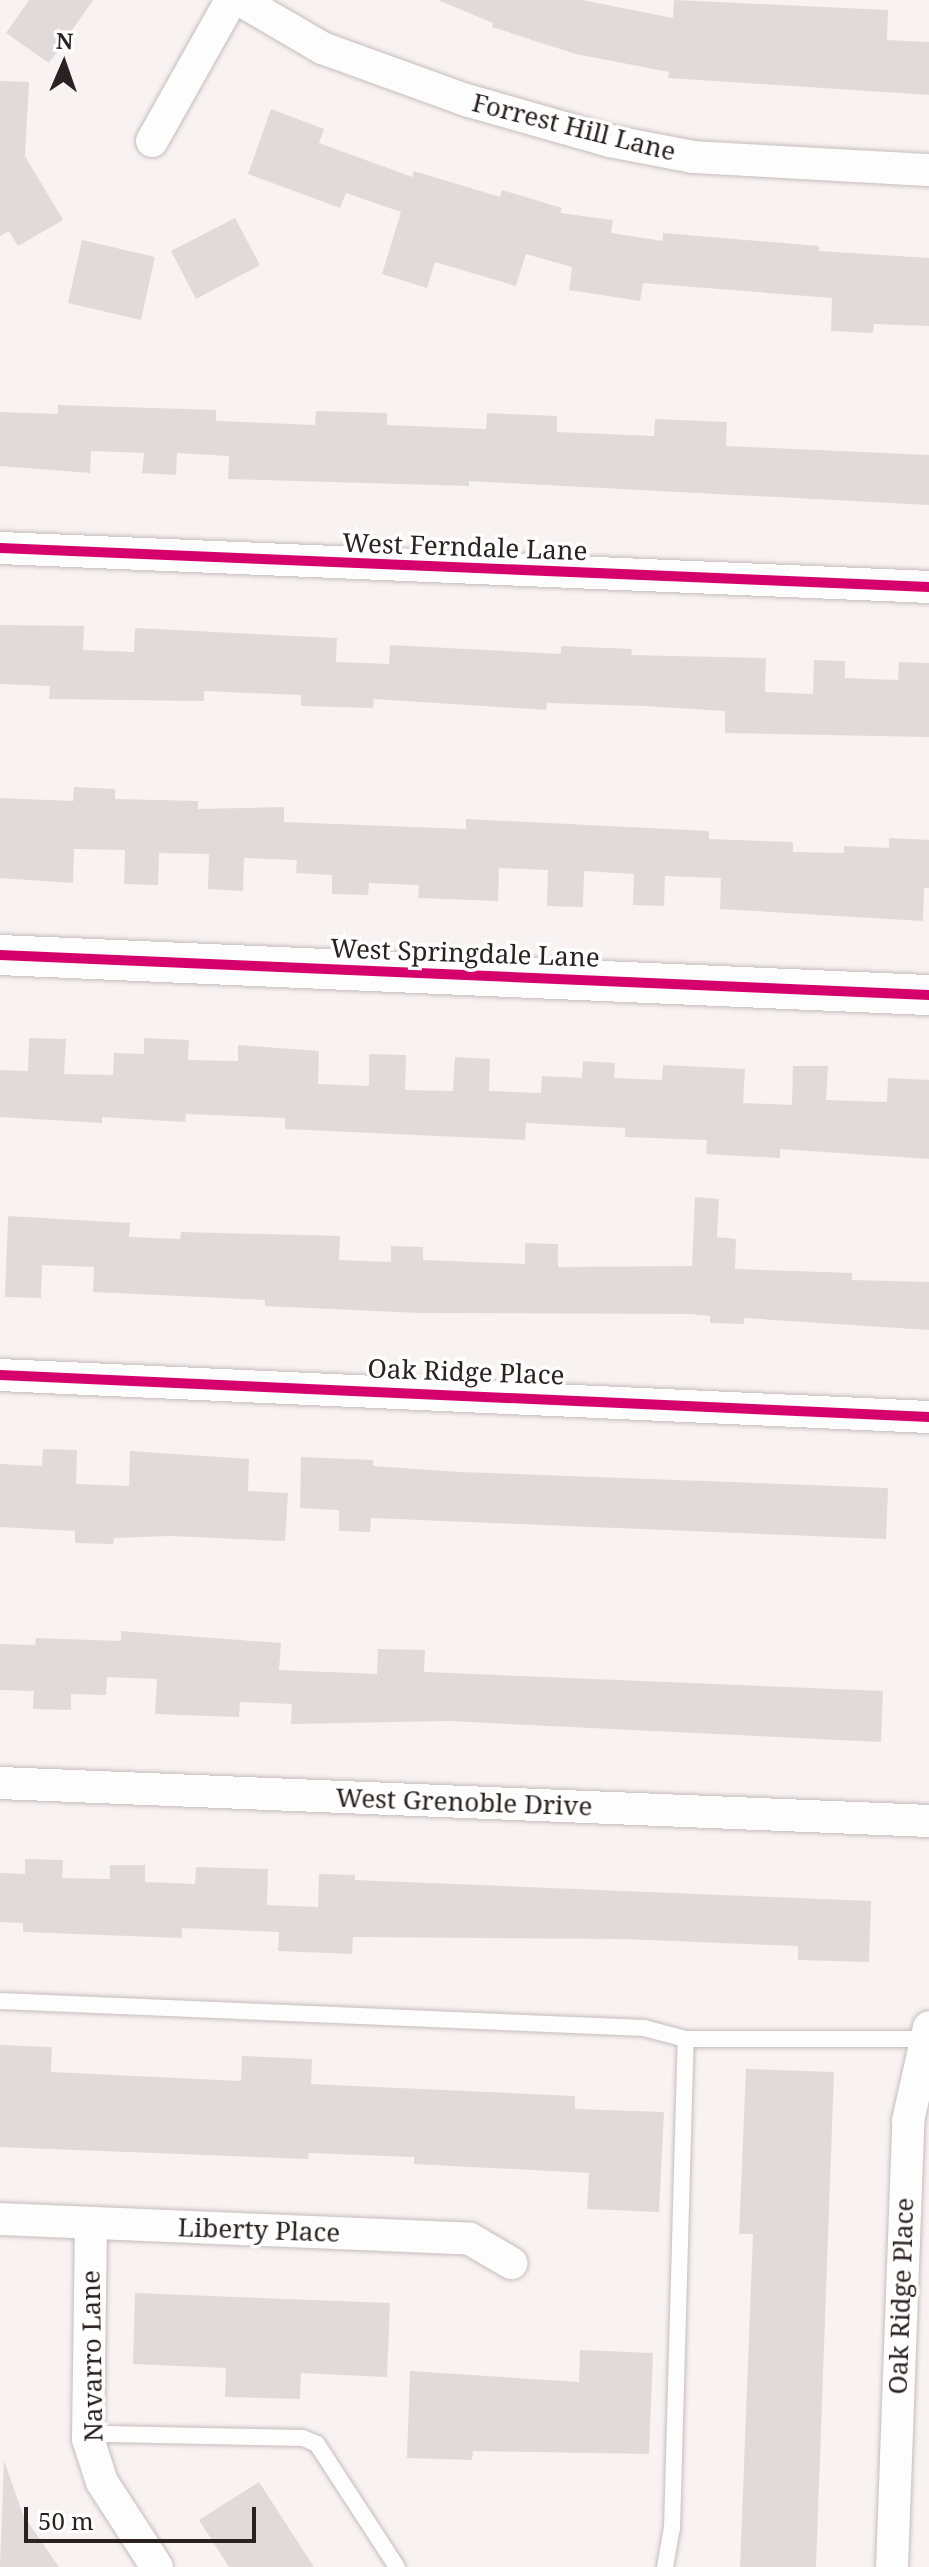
<!DOCTYPE html>
<html>
<head>
<meta charset="utf-8">
<style>
	body { margin:0 }
	#map { position:relative; width:929px; height:2567px; overflow:hidden; background:#f9f2f3; font-family:"Noto Serif",serif }
	div>[style] { position:absolute }
	.building>* { inset:0; background:#e2d9da }
	.roads { filter:drop-shadow(0 0 2px #c5bcbd) drop-shadow(0 0 2px #c5bcbd) }
	.service>* { height:16px; margin:-8px; padding:0 8px; transform-origin:8px; border-radius:8px; background:#fefdfd }
	.minor>* { height:32px; margin:-16px; padding:0 16px; transform-origin:16px; border-radius:16px; background:#fefdfd }
	.tertiary>* { height:40px; margin:-20px; padding:0 20px; transform-origin:20px; border-radius:20px; background:#fefdfd }
	.cycleway>* { height:10px; margin:-5px; padding:0 5px; transform-origin:5px; border-radius:5px; background:#d6006c }
	span { translate:-50% -50%; white-space:nowrap; text-align:center; line-height:1.15; -webkit-text-stroke:7px #fff; paint-order:stroke }
	.street-label { font-size:26px; color:#2c2122 }
	.north { position:absolute; left:24px; top:24px; width:80px; height:80px; -webkit-text-stroke:6px #fff; paint-order:stroke; rotate:2deg; font-size:22px; font-weight:700; line-height:32px; text-align:center; color:#2c2122 }
	.north::after { content:''; display:block; margin:auto; width:28px; height:36px; background:#2c2122; clip-path:polygon(50% 0,100% 100%,50% 72%,0 100%) }
	.scale { position:absolute; left:24px; top:2507px; width:232px; height:36px; box-sizing:border-box; border:4px solid #2c2122; border-top:0; padding-left:10px; font-size:24px; line-height:28px; white-space:nowrap; color:#2c2122; -webkit-text-stroke:6px #fff; paint-order:stroke }
</style>
</head>
<body>
<div id="map">
	<div class="building">
		<div style="clip-path:polygon(29px 0,93px 0,49px 63px,6px 33px)"></div>
		<div style="clip-path:polygon(438px 0,582px 0,673px 18px,674px 0,888px 10px,887px 40px,929px 42px,929px 95px,668px 78px,669px 72px,576px 54px,492px 27px,493px 23px)"></div>
		<div style="clip-path:polygon(0 81px,29px 82px,25px 156px,63px 220px,18px 246px,9px 231px,0 236px)"></div>
		<div style="clip-path:polygon(271px 109px,324px 129px,319px 143px,412px 177px,414px 171px,500px 197px,502px 190px,562px 208px,560px 213px,613px 220px,611px 233px,663px 241px,663px 233px,819px 246px,819px 251px,929px 258px,929px 326px,874px 324px,873px 333px,831px 331px,832px 298px,643px 283px,640px 301px,569px 290px,572px 267px,526px 254px,516px 286px,435px 262px,427px 288px,382px 274px,401px 212px,346px 193px,340px 208px,248px 174px)"></div>
		<div style="clip-path:polygon(235px 218px,260px 265px,196px 299px,171px 251px)"></div>
		<div style="clip-path:polygon(82px 240px,155px 257px,141px 320px,68px 303px)"></div>
		<div style="clip-path:polygon(58px 405px,216px 410px,216px 421px,315px 425px,316px 411px,387px 413px,387px 425px,486px 429px,487px 413px,557px 416px,557px 432px,654px 436px,655px 419px,727px 422px,726px 446px,929px 455px,929px 505px,469px 481px,469px 486px,228px 479px,229px 456px,177px 453px,176px 475px,142px 473px,144px 453px,91px 451px,90px 473px,0 466px,0 412px,58px 414px)"></div>
		<div style="clip-path:polygon(0 625px,84px 626px,83px 650px,134px 652px,135px 628px,337px 638px,336px 662px,389px 664px,390px 645px,561px 654px,561px 646px,632px 649px,631px 655px,766px 658px,765px 692px,813px 694px,814px 660px,845px 661px,845px 678px,898px 680px,899px 662px,929px 663px,929px 737px,725px 733px,725px 711px,645px 706px,547px 703px,546px 710px,374px 699px,373px 708px,301px 706px,301px 695px,204px 691px,204px 701px,49px 699px,50px 686px,0 684px)"></div>
		<div style="clip-path:polygon(74px 787px,115px 789px,115px 799px,198px 801px,198px 809px,284px 807px,284px 822px,466px 829px,466px 819px,709px 831px,709px 839px,793px 842px,793px 852px,844px 853px,844px 846px,889px 848px,889px 838px,929px 840px,929px 888px,924px 888px,923px 921px,720px 909px,721px 878px,665px 876px,664px 906px,633px 905px,634px 874px,584px 871px,583px 907px,547px 906px,548px 870px,499px 868px,498px 901px,418px 898px,419px 885px,369px 883px,368px 895px,332px 894px,332px 875px,296px 873px,297px 860px,244px 858px,243px 891px,208px 889px,209px 854px,159px 853px,158px 885px,124px 884px,125px 850px,74px 849px,73px 883px,0 878px,0 798px,73px 801px)"></div>
		<div style="clip-path:polygon(29px 1038px,66px 1039px,64px 1074px,113px 1075px,114px 1053px,144px 1054px,144px 1038px,189px 1040px,188px 1060px,238px 1061px,238px 1045px,319px 1051px,318px 1084px,369px 1086px,369px 1054px,406px 1055px,405px 1090px,453px 1091px,455px 1057px,490px 1059px,489px 1091px,541px 1093px,542px 1076px,582px 1078px,583px 1061px,615px 1063px,614px 1078px,662px 1080px,663px 1065px,745px 1069px,743px 1103px,792px 1105px,793px 1066px,828px 1066px,826px 1100px,887px 1102px,888px 1078px,929px 1080px,929px 1159px,780px 1149px,780px 1158px,706px 1154px,707px 1140px,625px 1137px,625px 1128px,526px 1123px,525px 1140px,285px 1129px,285px 1118px,186px 1114px,185px 1122px,102px 1117px,102px 1123px,0 1117px,0 1070px,28px 1071px)"></div>
		<div style="clip-path:polygon(695px 1197px,719px 1199px,717px 1237px,736px 1239px,735px 1269px,852px 1273px,852px 1280px,929px 1282px,929px 1330px,744px 1318px,744px 1324px,710px 1323px,710px 1316px,690px 1314px,421px 1313px,265px 1306px,265px 1300px,93px 1292px,94px 1267px,42px 1265px,41px 1298px,5px 1297px,8px 1216px,130px 1223px,129px 1237px,180px 1239px,181px 1232px,340px 1236px,339px 1260px,391px 1262px,391px 1246px,423px 1247px,423px 1260px,525px 1264px,525px 1243px,558px 1244px,558px 1267px,692px 1266px)"></div>
		<div style="clip-path:polygon(43px 1449px,77px 1450px,76px 1484px,129px 1486px,130px 1451px,249px 1459px,248px 1491px,288px 1493px,285px 1541px,170px 1536px,114px 1538px,113px 1544px,75px 1543px,75px 1531px,0 1527px,0 1464px,42px 1466px)"></div>
		<div style="clip-path:polygon(301px 1457px,373px 1460px,373px 1466px,460px 1472px,888px 1488px,886px 1539px,371px 1518px,370px 1532px,339px 1531px,339px 1510px,300px 1508px)"></div>
		<div style="clip-path:polygon(121px 1631px,281px 1643px,279px 1670px,377px 1674px,378px 1649px,425px 1650px,424px 1672px,883px 1691px,881px 1742px,448px 1721px,291px 1724px,292px 1704px,240px 1702px,239px 1717px,155px 1714px,157px 1679px,107px 1677px,106px 1695px,71px 1694px,71px 1710px,33px 1709px,34px 1691px,0 1690px,0 1644px,35px 1645px,36px 1638px,121px 1641px)"></div>
		<div style="clip-path:polygon(25px 1859px,63px 1860px,62px 1878px,110px 1879px,110px 1865px,145px 1865px,145px 1882px,195px 1884px,196px 1867px,268px 1869px,267px 1905px,318px 1907px,319px 1874px,355px 1875px,355px 1880px,871px 1901px,869px 1962px,798px 1960px,798px 1946px,623px 1939px,353px 1937px,352px 1954px,278px 1951px,279px 1932px,182px 1928px,182px 1938px,23px 1932px,23px 1923px,0 1922px,0 1873px,25px 1874px)"></div>
		<div style="clip-path:polygon(0 2045px,52px 2047px,51px 2072px,241px 2081px,242px 2056px,312px 2059px,311px 2084px,575px 2096px,575px 2109px,664px 2112px,659px 2212px,587px 2209px,589px 2173px,414px 2164px,414px 2157px,309px 2153px,308px 2159px,0 2147px)"></div>
		<div style="clip-path:polygon(746px 2069px,834px 2072px,816px 2567px,740px 2567px,753px 2234px,739px 2234px)"></div>
		<div style="clip-path:polygon(135px 2293px,390px 2303px,387px 2377px,301px 2373px,300px 2399px,225px 2397px,226px 2368px,133px 2364px)"></div>
		<div style="clip-path:polygon(580px 2350px,653px 2353px,649px 2454px,473px 2451px,472px 2460px,407px 2458px,410px 2371px,579px 2382px)"></div>
		<div style="clip-path:polygon(4px 2460px,23px 2515px,59px 2567px,0 2567px)"></div>
		<div style="clip-path:polygon(259px 2482px,314px 2567px,229px 2567px,199px 2520px)"></div>
	</div>
	<div class="roads">
		<div class="service">
			<div style="left:0;top:2001px;width:645px;rotate:2.4deg"></div>
			<div style="left:644px;top:2028px;width:43px;rotate:14.7deg"></div>
			<div style="left:88px;top:2439px;width:20px;rotate:-15deg"></div>
			<div style="left:107px;top:2434px;width:196px;rotate:1.2deg"></div>
			<div style="left:303px;top:2438px;width:15px;rotate:23deg"></div>
			<div style="left:317px;top:2444px;width:147px;rotate:57deg"></div>
			<div style="left:665px;top:2567px;width:39px;rotate:-80deg"></div>
			<div style="left:672px;top:2529px;width:490px;rotate:-88.4deg"></div>
			<div style="left:686px;top:2039px;width:240px"></div>
		</div>
		<div class="minor">
			<div style="left:240px;top:0;width:95px;rotate:30.3deg"></div>
			<div style="left:322px;top:48px;width:153px;rotate:19.9deg"></div>
			<div style="left:466px;top:100px;width:150px;rotate:15.9deg"></div>
			<div style="left:610px;top:141px;width:85px;rotate:10.9deg"></div>
			<div style="left:693px;top:157px;width:236px;rotate:3.2deg"></div>
			<div style="left:152px;top:141px;width:162px;rotate:-60.7deg"></div>
			<div style="left:0;top:548px;width:930px;rotate:2.4deg"></div>
			<div style="left:0;top:1375px;width:930px;rotate:2.59deg"></div>
			<div style="left:0;top:1783px;width:930px;rotate:2.34deg"></div>
			<div style="left:0;top:2219px;width:470px;rotate:2.4deg"></div>
			<div style="left:470px;top:2239px;width:48px;rotate:30.3deg"></div>
			<div style="left:91px;top:2223px;width:216px;rotate:90.8deg"></div>
			<div style="left:88px;top:2439px;width:45px;rotate:72deg"></div>
			<div style="left:102px;top:2482px;width:101px;rotate:57.1deg"></div>
			<div style="left:892px;top:2567px;width:446px;rotate:-87.9deg"></div>
			<div style="left:908px;top:2121px;width:96px;rotate:-77.4deg"></div>
		</div>
		<div class="tertiary">
			<div style="left:0;top:955px;width:930px;rotate:2.47deg"></div>
		</div>
	</div>
	<div class="cycleway">
		<div style="left:0;top:548px;width:930px;rotate:2.4deg"></div>
		<div style="left:0;top:955px;width:930px;rotate:2.47deg"></div>
		<div style="left:0;top:1375px;width:930px;rotate:2.59deg"></div>
	</div>
	<div class="street-label">
		<span style="left:574px;top:127px;rotate:14deg">Forrest Hill Lane</span>
		<span style="left:465px;top:547px;rotate:2deg">West Ferndale Lane</span>
		<span style="left:465px;top:953px;rotate:2deg">West Springdale Lane</span>
		<span style="left:466px;top:1372px;rotate:2deg">Oak Ridge Place</span>
		<span style="left:464px;top:1802px;rotate:2deg">West Grenoble Drive</span>
		<span style="left:259px;top:2230px;rotate:2deg">Liberty Place</span>
		<span style="left:901px;top:2296px;rotate:-88deg">Oak Ridge Place</span>
		<span style="left:92px;top:2356px;rotate:-91deg">Navarro Lane</span>
	</div>
	<div class="north">N</div>
	<div class="scale">50 m</div>
</div>
</body>
</html>
